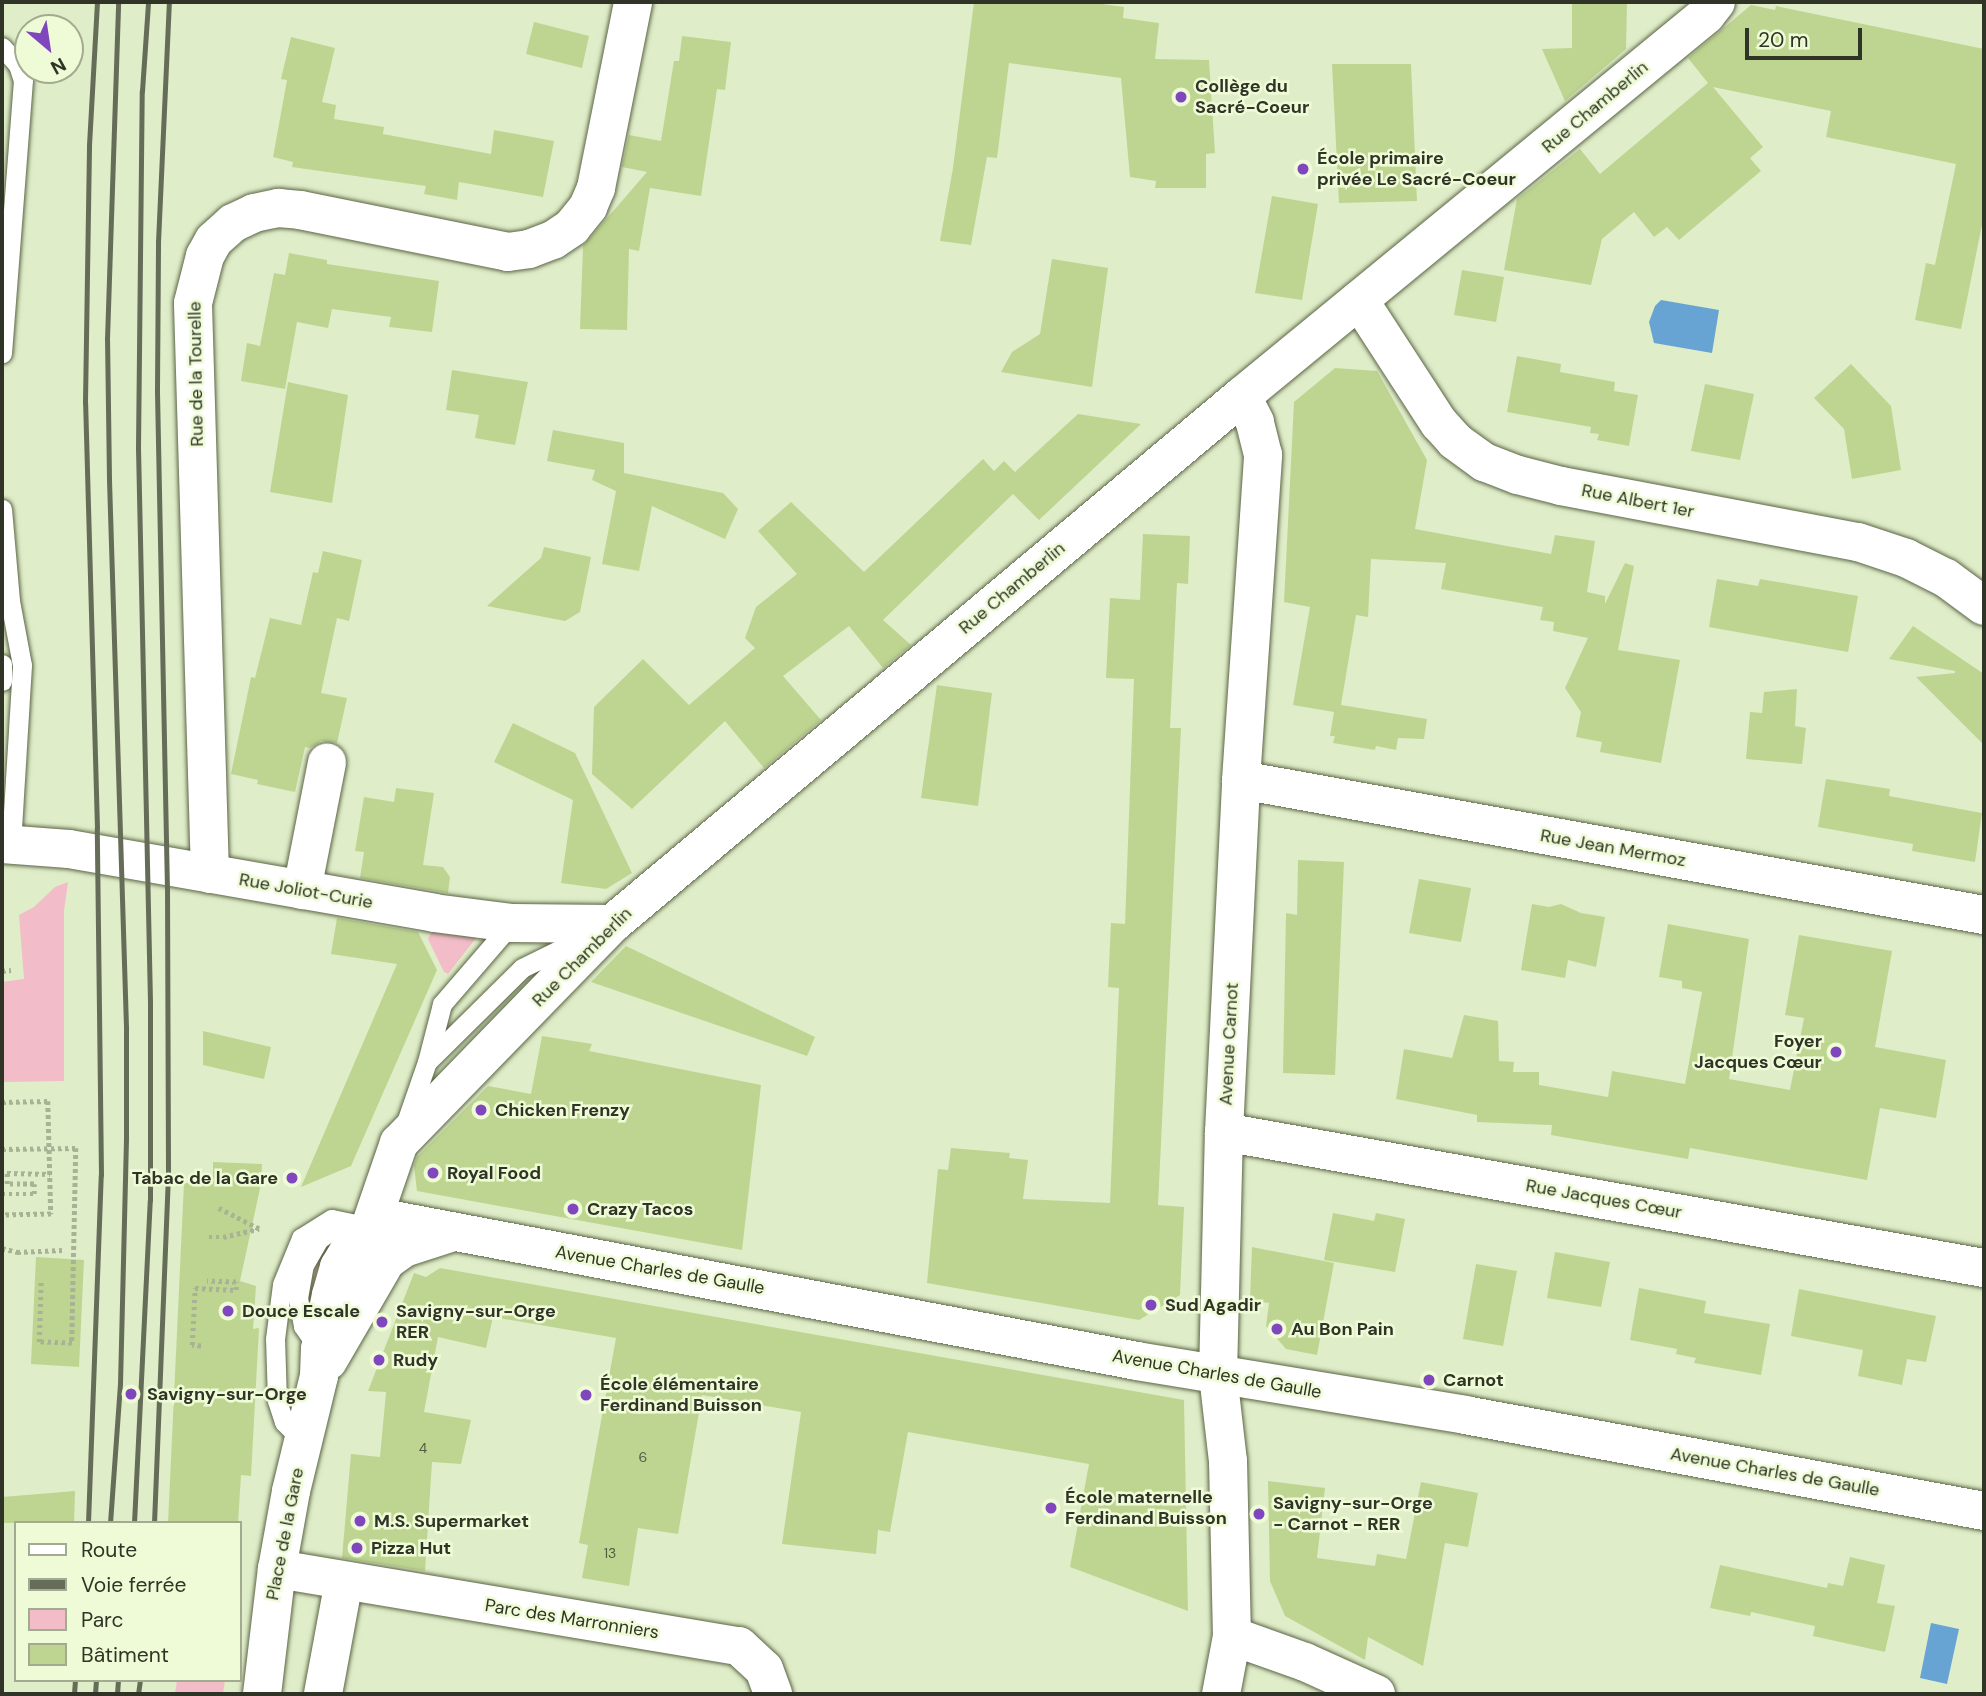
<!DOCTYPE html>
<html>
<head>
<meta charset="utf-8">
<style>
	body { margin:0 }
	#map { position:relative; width:1986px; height:1696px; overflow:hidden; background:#e0edc9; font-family:"DM Sans",sans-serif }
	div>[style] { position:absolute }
	.green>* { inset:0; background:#f2bcc8 }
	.water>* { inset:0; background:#68a4d3 }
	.building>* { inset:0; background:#bed591 }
	.path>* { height:4.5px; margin-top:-2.25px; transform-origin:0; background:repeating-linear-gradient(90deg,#a8b295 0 3.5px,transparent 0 7px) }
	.roads { filter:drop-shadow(0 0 2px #5a6545) drop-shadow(0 0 2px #5a6545) }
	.lane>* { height:19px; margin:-9.5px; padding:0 9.5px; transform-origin:9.5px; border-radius:9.5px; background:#fff }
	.street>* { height:38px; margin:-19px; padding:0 19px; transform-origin:19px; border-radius:19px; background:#fff }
	.secondary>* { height:38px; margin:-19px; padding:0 19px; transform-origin:19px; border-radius:19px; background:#fff }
	.rail>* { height:5px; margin:-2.5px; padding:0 2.5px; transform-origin:2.5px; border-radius:2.5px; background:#656c58 }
	.dots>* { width:19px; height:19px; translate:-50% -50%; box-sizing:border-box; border:4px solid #eefbd6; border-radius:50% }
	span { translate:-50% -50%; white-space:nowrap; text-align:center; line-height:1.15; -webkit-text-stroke:5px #eefbd6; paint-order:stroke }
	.number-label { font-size:14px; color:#535c41 }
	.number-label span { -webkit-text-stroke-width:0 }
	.poi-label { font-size:18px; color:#2f3426; font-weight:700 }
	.left { translate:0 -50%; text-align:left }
	.right { translate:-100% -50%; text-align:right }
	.street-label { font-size:18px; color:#2f3426 }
	.frame { position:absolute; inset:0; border:4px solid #2f3426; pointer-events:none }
	.legend { position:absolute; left:14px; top:1521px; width:228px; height:161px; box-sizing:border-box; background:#eefbd6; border:2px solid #a2ab90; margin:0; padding:9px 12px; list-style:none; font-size:21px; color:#2f3426 }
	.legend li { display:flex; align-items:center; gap:14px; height:35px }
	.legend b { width:35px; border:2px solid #a2ab90 }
	.north { position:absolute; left:14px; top:14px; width:70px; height:70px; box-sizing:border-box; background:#eefbd6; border:2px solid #a2ab90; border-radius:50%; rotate:151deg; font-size:19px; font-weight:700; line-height:28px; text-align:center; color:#2f3426 }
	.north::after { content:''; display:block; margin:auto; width:24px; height:32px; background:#8046bd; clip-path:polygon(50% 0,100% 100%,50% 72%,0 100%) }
	.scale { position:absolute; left:1745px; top:28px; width:117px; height:32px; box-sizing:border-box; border:4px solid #2f3426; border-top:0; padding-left:9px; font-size:21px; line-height:24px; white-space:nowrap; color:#2f3426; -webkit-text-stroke:5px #eefbd6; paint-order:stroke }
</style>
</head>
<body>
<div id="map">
	<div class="green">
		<div style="clip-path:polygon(68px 882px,64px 911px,64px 1081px,2px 1082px,2px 982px,24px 979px,19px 915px,34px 907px,55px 887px)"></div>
		<div style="clip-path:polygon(434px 927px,476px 931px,476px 938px,448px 974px,444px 972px,428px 939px)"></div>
		<div style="clip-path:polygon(331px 1237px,335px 1243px,310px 1303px,307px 1301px,314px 1263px)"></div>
		<div style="clip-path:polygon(177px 1680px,225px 1680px,223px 1694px,175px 1694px)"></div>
	</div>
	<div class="water">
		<div style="clip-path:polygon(1661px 300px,1719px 310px,1712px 353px,1654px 343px,1649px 322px,1655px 306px)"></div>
		<div style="clip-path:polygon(1931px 1623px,1959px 1629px,1947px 1684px,1920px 1678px)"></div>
	</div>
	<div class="building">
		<div style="clip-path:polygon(974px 2px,1087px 2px,1124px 7px,1123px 18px,1159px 23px,1155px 59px,1209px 60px,1215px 153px,1206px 154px,1206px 188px,1155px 188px,1156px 181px,1130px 177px,1121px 78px,1009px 63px,997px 158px,987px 157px,971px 245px,940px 241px,953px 168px)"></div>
		<div style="clip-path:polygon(1572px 2px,1627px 2px,1626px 49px,1565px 101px,1542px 49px,1572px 48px)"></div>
		<div style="clip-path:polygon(1751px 5px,1775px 10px,1776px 6px,1984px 49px,1984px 215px,1961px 329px,1915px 320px,1926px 263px,1935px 265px,1956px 164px,1826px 137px,1831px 111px,1713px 87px,1763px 147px,1750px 158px,1761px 171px,1679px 240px,1667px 227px,1654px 237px,1634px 212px,1602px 239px,1591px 285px,1504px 270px,1517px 199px,1580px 149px,1600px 174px,1708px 83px,1688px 58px)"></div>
		<div style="clip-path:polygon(534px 22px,589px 36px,582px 68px,526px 54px)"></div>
		<div style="clip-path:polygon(682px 36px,731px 42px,725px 90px,717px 89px,701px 196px,650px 188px,639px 251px,629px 249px,627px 330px,580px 329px,583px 246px,647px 172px,622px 167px,629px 135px,661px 141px,674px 61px,679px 61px)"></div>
		<div style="clip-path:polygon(291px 37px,335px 48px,322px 102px,336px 105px,334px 119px,384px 127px,383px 134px,491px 154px,494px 130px,554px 141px,543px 197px,459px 182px,457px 200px,424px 194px,426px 186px,292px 167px,293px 162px,273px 157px,287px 80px,281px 79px)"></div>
		<div style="clip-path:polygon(1332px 64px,1411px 64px,1417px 201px,1339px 203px)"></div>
		<div style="clip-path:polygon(1272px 196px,1318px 204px,1302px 300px,1255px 293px)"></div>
		<div style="clip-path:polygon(289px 253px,327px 260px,327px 264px,439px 281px,432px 332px,389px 327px,391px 317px,332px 309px,328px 328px,297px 322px,285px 389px,241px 381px,247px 343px,260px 346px,274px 273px,285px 275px)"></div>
		<div style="clip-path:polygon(1052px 259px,1108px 268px,1092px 387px,1001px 372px,1012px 352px,1040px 334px)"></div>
		<div style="clip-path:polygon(1462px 270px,1504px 277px,1496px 322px,1454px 315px)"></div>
		<div style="clip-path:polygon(1517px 356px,1561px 364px,1560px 372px,1615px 382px,1614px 391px,1638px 395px,1629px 446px,1597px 440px,1599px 434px,1590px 433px,1591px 427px,1507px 412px)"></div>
		<div style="clip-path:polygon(1851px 364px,1891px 406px,1901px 470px,1852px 479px,1844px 429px,1814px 398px)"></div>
		<div style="clip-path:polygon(1335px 368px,1377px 371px,1427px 460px,1415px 529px,1551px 554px,1555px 535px,1595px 541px,1587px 592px,1605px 596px,1605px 604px,1625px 563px,1634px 566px,1618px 650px,1680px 660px,1661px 763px,1600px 752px,1602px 742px,1576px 737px,1581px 712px,1565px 688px,1588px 638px,1553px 631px,1554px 622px,1540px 620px,1543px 607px,1441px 589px,1446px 563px,1371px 559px,1368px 617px,1356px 615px,1341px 705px,1427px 719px,1424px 739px,1398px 738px,1396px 750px,1376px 746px,1375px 750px,1333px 743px,1335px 736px,1330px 736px,1334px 712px,1293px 705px,1310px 607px,1284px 602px,1294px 402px)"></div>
		<div style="clip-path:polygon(452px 370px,528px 382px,515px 445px,475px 438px,479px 415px,446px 410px)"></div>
		<div style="clip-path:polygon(288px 382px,348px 395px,332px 503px,270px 492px)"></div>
		<div style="clip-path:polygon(1705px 384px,1754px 394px,1740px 460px,1691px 451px)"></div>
		<div style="clip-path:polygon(1078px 414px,1141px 424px,1039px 520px,1013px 494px,883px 620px,911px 645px,883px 668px,849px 626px,783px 676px,821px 720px,764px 768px,725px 721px,632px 809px,592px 774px,594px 707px,643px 659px,689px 705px,755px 648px,745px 638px,756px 607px,797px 574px,758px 531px,791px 502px,864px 572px,983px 459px,994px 471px,1004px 461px,1015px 472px)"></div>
		<div style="clip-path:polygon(553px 430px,624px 443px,624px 473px,723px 493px,738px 509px,725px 539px,652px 506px,639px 571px,602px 564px,616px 491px,592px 480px,595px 470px,547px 461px)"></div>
		<div style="clip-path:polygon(1143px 534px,1190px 536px,1188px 584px,1177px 583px,1170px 728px,1181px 728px,1158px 1205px,1184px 1207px,1180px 1295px,1139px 1320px,927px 1283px,938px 1169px,948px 1170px,951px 1148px,1010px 1153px,1009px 1158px,1028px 1160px,1023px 1199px,1110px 1203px,1119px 988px,1108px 987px,1111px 923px,1125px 924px,1134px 679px,1106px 678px,1110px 598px,1140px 600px)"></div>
		<div style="clip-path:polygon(544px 547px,591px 557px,580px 612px,565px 621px,487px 606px,541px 558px)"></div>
		<div style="clip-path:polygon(323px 551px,362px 560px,349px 621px,337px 618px,321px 693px,347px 698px,337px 743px,321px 741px,310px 748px,305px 747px,295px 792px,257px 784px,258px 780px,231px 774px,251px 677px,255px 678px,270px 618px,301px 625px,313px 572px,318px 573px)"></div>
		<div style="clip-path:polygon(1717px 579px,1758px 586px,1760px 579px,1858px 596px,1848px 652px,1709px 627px)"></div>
		<div style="clip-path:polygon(1913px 626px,1984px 674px,1984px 745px,1916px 677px,1955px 673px,1955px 671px,1889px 659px)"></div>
		<div style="clip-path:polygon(937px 685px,992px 693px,978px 806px,921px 798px)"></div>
		<div style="clip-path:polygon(1797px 689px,1795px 726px,1806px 728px,1802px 764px,1746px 759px,1750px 712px,1762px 713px,1764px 692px)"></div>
		<div style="clip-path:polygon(513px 723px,575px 753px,632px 873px,606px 889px,561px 883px,573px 800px,494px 762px)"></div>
		<div style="clip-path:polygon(1826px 779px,1890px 789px,1889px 796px,1982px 813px,1975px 862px,1912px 851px,1913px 844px,1818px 827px)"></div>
		<div style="clip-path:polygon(396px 788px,434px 793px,423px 865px,443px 867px,450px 877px,448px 893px,360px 878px,364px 852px,355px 851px,364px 797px,394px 802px)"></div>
		<div style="clip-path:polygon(1298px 860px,1344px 862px,1335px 1075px,1283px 1073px,1286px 913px,1297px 915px)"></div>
		<div style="clip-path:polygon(1419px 879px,1471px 888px,1461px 942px,1409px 933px)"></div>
		<div style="clip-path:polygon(1532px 904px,1549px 907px,1561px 904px,1581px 913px,1605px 917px,1596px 967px,1568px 960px,1565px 978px,1521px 970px)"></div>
		<div style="clip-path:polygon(337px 918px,418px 932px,437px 970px,351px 1166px,301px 1187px,397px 964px,331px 954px)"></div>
		<div style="clip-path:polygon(1668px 924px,1749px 939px,1729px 1079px,1790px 1090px,1804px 1018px,1785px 1015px,1799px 935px,1892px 951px,1875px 1047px,1946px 1060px,1936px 1118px,1880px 1108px,1867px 1180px,1690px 1148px,1688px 1159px,1551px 1135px,1552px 1125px,1477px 1122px,1477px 1115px,1396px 1099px,1404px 1049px,1452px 1058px,1464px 1015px,1498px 1021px,1499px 1061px,1514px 1062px,1513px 1072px,1539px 1072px,1539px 1085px,1608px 1097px,1612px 1071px,1685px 1084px,1702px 992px,1682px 988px,1682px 981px,1659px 977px)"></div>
		<div style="clip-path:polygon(626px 946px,815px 1037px,807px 1056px,591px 982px)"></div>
		<div style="clip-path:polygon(203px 1031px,271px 1047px,264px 1079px,203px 1065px)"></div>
		<div style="clip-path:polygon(542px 1036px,592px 1044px,589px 1051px,761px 1085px,742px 1250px,417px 1191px,414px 1166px,417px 1157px,488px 1086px,531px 1094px)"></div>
		<div style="clip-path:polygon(213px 1162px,262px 1164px,261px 1184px,240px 1281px,256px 1286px,253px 1329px,259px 1328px,251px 1476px,241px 1475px,238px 1523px,168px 1523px,184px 1183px,213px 1184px)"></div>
		<div style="clip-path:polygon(1333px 1213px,1374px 1221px,1376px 1213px,1405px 1219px,1395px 1272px,1324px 1260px)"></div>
		<div style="clip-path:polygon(1252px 1247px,1334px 1263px,1317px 1355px,1286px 1349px,1266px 1326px,1269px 1303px,1250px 1300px)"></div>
		<div style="clip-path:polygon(1555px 1252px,1610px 1262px,1601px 1307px,1547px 1298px)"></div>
		<div style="clip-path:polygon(36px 1257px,84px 1260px,79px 1367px,31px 1364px)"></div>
		<div style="clip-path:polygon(1476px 1264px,1517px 1271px,1503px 1346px,1463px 1339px)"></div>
		<div style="clip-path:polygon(440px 1268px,1184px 1400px,1188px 1611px,1070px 1567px,1089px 1464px,908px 1432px,890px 1532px,878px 1530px,876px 1554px,782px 1544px,801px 1412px,702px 1395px,678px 1534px,638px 1528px,629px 1586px,582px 1578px,588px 1545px,579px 1543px,616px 1338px,493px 1317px,486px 1348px,438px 1337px,424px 1412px,471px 1420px,461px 1464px,432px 1462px,425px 1571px,342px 1558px,351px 1454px,380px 1457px,386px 1392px,368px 1391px,414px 1273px,426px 1277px)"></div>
		<div style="clip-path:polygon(1639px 1288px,1706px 1301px,1704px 1313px,1770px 1324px,1761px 1375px,1694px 1363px,1696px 1358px,1676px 1354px,1677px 1349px,1630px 1340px)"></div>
		<div style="clip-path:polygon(1799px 1289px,1936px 1316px,1926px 1362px,1907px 1359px,1902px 1385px,1858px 1376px,1863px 1350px,1791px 1336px)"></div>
		<div style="clip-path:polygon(1268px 1481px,1325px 1488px,1317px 1558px,1375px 1566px,1377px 1554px,1406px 1559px,1421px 1482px,1478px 1493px,1468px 1547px,1445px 1543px,1423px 1666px,1368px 1637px,1365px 1660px,1285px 1616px,1270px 1581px)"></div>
		<div style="clip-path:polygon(75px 1491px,74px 1523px,2px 1523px,2px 1497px)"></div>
		<div style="clip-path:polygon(1850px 1557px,1885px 1565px,1877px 1603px,1895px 1606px,1885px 1652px,1813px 1636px,1815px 1626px,1751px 1612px,1750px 1616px,1710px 1608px,1720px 1565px,1827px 1588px,1828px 1583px,1843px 1586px)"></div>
	</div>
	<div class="path">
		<div style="left:2px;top:971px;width:9px;rotate:-6deg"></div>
		<div style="left:2px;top:1102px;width:46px;rotate:-1.2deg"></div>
		<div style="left:48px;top:1101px;width:113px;rotate:88.5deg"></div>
		<div style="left:51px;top:1214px;width:49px;rotate:178.8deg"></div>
		<div style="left:2px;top:1149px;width:74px;rotate:-0.8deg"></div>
		<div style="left:76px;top:1148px;width:195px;rotate:91.2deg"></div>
		<div style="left:72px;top:1343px;width:33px;rotate:-178deg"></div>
		<div style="left:39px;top:1342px;width:62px;rotate:-88.2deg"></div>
		<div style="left:2px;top:1194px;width:32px"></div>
		<div style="left:34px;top:1194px;width:10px;rotate:-90deg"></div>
		<div style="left:34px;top:1184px;width:27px;rotate:180deg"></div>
		<div style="left:7px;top:1184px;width:11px;rotate:-90deg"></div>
		<div style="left:7px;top:1173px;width:43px;rotate:1.3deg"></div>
		<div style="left:209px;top:1237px;width:14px"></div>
		<div style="left:223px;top:1237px;width:37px;rotate:-13deg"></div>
		<div style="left:259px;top:1229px;width:46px;rotate:-152.9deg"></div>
		<div style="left:2px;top:1248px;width:16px;rotate:15deg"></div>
		<div style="left:17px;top:1252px;width:45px;rotate:-2.5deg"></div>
		<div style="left:201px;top:1346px;width:9px;rotate:-174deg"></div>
		<div style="left:192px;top:1345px;width:57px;rotate:-87deg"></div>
		<div style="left:195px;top:1288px;width:41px;rotate:2.8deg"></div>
		<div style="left:236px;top:1290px;width:8px;rotate:-90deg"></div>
		<div style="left:236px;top:1282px;width:29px;rotate:-178deg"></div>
	</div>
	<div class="roads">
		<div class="lane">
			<div style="left:2px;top:47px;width:24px;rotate:48deg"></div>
			<div style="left:18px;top:65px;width:16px;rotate:72deg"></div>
			<div style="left:23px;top:80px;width:274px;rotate:94.4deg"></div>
			<div style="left:2px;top:509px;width:92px;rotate:85deg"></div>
			<div style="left:10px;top:601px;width:65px;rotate:79.4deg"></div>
			<div style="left:22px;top:665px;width:181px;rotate:93.5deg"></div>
			<div style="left:2px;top:664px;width:17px;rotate:90deg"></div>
			<div style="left:428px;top:1061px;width:132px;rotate:-44.7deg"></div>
			<div style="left:522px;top:968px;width:68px;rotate:-26.2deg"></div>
			<div style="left:405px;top:1125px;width:67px;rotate:-70.8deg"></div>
			<div style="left:427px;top:1062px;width:60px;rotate:-75.5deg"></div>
			<div style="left:442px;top:1004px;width:107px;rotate:-49.2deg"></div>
			<div style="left:319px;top:1349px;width:28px;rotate:-125deg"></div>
			<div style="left:303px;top:1326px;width:28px;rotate:-100deg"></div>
			<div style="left:298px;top:1298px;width:34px;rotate:-80deg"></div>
			<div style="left:304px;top:1265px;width:30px;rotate:-60deg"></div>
			<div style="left:319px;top:1239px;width:18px;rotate:-34deg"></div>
			<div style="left:304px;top:1442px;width:28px;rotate:-135deg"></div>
			<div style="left:284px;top:1422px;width:22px;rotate:-108deg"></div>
			<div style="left:277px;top:1401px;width:62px;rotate:-91.8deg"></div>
			<div style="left:275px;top:1339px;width:55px;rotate:-82.7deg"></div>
			<div style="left:282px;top:1284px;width:50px;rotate:-67.6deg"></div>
			<div style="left:301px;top:1238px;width:36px;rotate:-32deg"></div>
			<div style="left:332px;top:1219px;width:39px;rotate:12deg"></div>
		</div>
		<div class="street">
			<div style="left:1359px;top:300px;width:147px;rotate:57deg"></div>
			<div style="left:1439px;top:423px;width:24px;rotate:48deg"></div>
			<div style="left:1455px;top:441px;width:36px;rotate:36deg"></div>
			<div style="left:1484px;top:462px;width:36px;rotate:21deg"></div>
			<div style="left:1518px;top:475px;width:44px;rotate:14.3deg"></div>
			<div style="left:1561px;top:486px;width:302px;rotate:10.7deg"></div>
			<div style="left:1858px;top:542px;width:51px;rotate:18.4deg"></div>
			<div style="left:1906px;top:558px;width:45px;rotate:26.6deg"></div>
			<div style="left:1946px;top:578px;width:47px;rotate:36.4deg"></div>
			<div style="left:1241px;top:780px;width:755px;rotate:10.3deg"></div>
			<div style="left:2px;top:844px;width:67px;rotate:4.3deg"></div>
			<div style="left:69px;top:849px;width:371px;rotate:9.9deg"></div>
			<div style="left:434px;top:913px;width:79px;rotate:7.3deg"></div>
			<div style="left:512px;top:923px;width:100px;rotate:0.6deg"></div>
			<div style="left:210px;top:874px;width:571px;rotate:-91.71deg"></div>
			<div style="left:193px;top:303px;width:49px;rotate:-75.7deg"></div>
			<div style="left:205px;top:256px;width:18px;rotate:-61deg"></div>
			<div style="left:214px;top:240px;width:25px;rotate:-42deg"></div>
			<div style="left:233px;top:223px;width:23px;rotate:-25deg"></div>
			<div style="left:254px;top:213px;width:25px;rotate:-12deg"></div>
			<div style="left:278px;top:208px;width:22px;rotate:5deg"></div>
			<div style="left:300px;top:210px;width:212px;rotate:11.4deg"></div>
			<div style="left:508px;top:252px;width:21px;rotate:-8deg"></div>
			<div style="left:529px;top:249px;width:26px;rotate:-21deg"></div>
			<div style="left:553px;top:240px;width:23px;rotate:-34deg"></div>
			<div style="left:572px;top:227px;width:26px;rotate:-51deg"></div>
			<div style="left:588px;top:207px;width:21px;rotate:-67deg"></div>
			<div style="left:596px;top:188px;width:190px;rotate:-78.7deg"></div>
			<div style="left:302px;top:890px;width:130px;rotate:-78.9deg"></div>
			<div style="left:1224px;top:1132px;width:772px;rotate:10.15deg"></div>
			<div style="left:364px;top:1256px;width:30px;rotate:-78deg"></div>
			<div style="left:370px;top:1227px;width:89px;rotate:-71deg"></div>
			<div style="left:399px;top:1143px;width:305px;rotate:-45.8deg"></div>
			<div style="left:612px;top:924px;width:822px;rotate:-39.97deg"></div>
			<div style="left:1242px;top:396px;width:600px;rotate:-39.39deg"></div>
			<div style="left:1706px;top:15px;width:16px;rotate:-52deg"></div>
			<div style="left:1218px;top:1375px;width:243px;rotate:-88.6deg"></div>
			<div style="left:1224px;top:1132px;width:352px;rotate:-87.2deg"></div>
			<div style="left:1241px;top:780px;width:326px;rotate:-86.1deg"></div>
			<div style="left:1263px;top:455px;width:34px;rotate:-104deg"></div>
			<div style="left:1255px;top:422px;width:29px;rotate:-117deg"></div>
			<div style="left:277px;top:1569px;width:468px;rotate:9.5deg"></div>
			<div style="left:739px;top:1646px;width:34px;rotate:43deg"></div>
			<div style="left:764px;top:1669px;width:27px;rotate:70deg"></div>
			<div style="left:1232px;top:1636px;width:77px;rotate:19.6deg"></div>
			<div style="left:1305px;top:1662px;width:78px;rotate:24.3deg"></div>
			<div style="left:323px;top:1694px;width:115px;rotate:-79.5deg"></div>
		</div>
		<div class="secondary">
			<div style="left:328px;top:1361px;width:116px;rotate:-59.9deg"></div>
			<div style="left:386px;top:1261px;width:22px;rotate:-36deg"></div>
			<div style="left:404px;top:1248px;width:48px;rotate:-18.1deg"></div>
			<div style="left:1218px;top:1375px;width:87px;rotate:83.4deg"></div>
			<div style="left:1228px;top:1461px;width:175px;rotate:88.7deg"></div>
			<div style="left:1232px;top:1636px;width:59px;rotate:100.7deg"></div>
			<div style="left:262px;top:1694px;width:126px;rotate:-83.2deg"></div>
			<div style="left:277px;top:1569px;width:79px;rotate:-79.8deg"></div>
			<div style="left:291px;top:1491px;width:118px;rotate:-76.3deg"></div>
			<div style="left:319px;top:1376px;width:27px;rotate:-88deg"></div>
			<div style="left:320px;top:1349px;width:55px;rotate:-78.5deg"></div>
			<div style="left:331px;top:1295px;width:29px;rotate:-74deg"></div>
			<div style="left:339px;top:1267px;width:23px;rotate:-59deg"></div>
			<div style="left:351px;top:1247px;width:28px;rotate:-46deg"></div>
			<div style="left:370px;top:1227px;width:24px;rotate:-17deg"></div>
			<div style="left:393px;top:1220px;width:757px;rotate:10.73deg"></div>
			<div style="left:1137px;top:1361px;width:332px;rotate:9.3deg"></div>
			<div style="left:1465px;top:1415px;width:528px;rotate:10.48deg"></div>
		</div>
	</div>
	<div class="rail">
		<div style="left:88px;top:1523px;width:348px;rotate:-87.9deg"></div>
		<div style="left:101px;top:1175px;width:347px;rotate:-90.7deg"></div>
		<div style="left:97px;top:828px;width:426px;rotate:-91.6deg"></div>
		<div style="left:85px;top:402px;width:257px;rotate:-89.1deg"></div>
		<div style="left:89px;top:145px;width:143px;rotate:-86.8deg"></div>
		<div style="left:110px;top:1523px;width:139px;rotate:-85.9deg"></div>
		<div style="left:120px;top:1384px;width:246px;rotate:-88.6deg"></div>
		<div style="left:126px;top:1138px;width:111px;rotate:-90deg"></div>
		<div style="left:126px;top:1027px;width:548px;rotate:-91.78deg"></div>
		<div style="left:109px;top:479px;width:140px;rotate:-90.8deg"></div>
		<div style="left:107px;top:339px;width:337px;rotate:-88.1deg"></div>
		<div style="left:134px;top:1523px;width:323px;rotate:-87.2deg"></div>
		<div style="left:150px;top:1200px;width:198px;rotate:-90deg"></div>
		<div style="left:150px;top:1002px;width:554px;rotate:-91.24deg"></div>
		<div style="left:138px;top:448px;width:357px;rotate:-89.4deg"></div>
		<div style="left:142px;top:91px;width:89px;rotate:-86.1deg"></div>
		<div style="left:154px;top:1523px;width:351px;rotate:-87.7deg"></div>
		<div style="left:168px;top:1172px;width:282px;rotate:-90.2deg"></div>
		<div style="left:167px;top:890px;width:500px;rotate:-91.15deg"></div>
		<div style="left:157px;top:390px;width:148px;rotate:-89.6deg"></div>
		<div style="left:158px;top:242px;width:240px;rotate:-87.4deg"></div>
		<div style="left:74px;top:1694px;width:14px;rotate:-86deg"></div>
		<div style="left:95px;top:1694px;width:14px;rotate:-86deg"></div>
		<div style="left:117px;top:1694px;width:14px;rotate:-86deg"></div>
		<div style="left:138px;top:1694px;width:14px;rotate:-82deg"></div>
	</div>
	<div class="dots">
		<div style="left:1181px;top:97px;background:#8046bd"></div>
		<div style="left:1303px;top:169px;background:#8046bd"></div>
		<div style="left:1836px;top:1052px;background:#8046bd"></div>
		<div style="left:481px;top:1110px;background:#8046bd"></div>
		<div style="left:433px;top:1173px;background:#8046bd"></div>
		<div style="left:292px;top:1178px;background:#8046bd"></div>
		<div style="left:573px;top:1209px;background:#8046bd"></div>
		<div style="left:1151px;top:1305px;background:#8046bd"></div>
		<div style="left:228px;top:1311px;background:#8046bd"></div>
		<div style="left:382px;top:1322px;background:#8046bd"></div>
		<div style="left:1277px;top:1329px;background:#8046bd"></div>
		<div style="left:379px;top:1360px;background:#8046bd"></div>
		<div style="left:1429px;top:1380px;background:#8046bd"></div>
		<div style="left:131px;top:1394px;background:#8046bd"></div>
		<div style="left:586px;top:1395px;background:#8046bd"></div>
		<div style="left:1051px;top:1508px;background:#8046bd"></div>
		<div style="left:1259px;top:1514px;background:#8046bd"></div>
		<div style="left:360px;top:1521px;background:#8046bd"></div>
		<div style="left:357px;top:1548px;background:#8046bd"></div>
	</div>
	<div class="number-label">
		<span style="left:423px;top:1448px">4</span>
		<span style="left:643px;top:1457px">6</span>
		<span style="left:610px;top:1553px">13</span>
	</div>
	<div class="poi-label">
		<span class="left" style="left:1195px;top:97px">Collège du<br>Sacré-Coeur</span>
		<span class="left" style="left:1317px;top:169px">École primaire<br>privée Le Sacré-Coeur</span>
		<span class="right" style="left:1822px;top:1052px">Foyer<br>Jacques Cœur</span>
		<span class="left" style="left:495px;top:1110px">Chicken Frenzy</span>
		<span class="left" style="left:447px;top:1173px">Royal Food</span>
		<span class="right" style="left:278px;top:1178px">Tabac de la Gare</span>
		<span class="left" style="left:587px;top:1209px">Crazy Tacos</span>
		<span class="left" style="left:1165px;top:1305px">Sud Agadir</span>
		<span class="left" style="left:242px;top:1311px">Douce Escale</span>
		<span class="left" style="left:396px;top:1322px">Savigny-sur-Orge<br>RER</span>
		<span class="left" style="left:1291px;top:1329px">Au Bon Pain</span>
		<span class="left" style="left:393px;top:1360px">Rudy</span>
		<span class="left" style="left:1443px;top:1380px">Carnot</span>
		<span class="left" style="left:600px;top:1395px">École élémentaire<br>Ferdinand Buisson</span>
		<span class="left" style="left:147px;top:1394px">Savigny-sur-Orge</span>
		<span class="left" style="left:1065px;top:1508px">École maternelle<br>Ferdinand Buisson</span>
		<span class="left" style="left:1273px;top:1514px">Savigny-sur-Orge<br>- Carnot - RER</span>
		<span class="left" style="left:374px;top:1521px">M.S. Supermarket</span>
		<span class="left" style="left:371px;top:1548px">Pizza Hut</span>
	</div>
	<div class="street-label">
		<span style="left:1595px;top:107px;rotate:-40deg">Rue Chamberlin</span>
		<span style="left:196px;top:374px;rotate:-91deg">Rue de la Tourelle</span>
		<span style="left:1638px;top:501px;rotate:11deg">Rue Albert 1er</span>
		<span style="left:1012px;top:588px;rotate:-40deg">Rue Chamberlin</span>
		<span style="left:1613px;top:848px;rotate:10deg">Rue Jean Mermoz</span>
		<span style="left:306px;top:891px;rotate:10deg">Rue Joliot-Curie</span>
		<span style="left:582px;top:957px;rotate:-45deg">Rue Chamberlin</span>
		<span style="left:1229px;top:1044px;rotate:-87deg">Avenue Carnot</span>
		<span style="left:1604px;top:1199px;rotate:10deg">Rue Jacques Cœur</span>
		<span style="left:660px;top:1270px;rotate:10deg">Avenue Charles de Gaulle</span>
		<span style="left:1217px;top:1374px;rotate:10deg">Avenue Charles de Gaulle</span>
		<span style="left:1775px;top:1472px;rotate:10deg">Avenue Charles de Gaulle</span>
		<span style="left:285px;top:1534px;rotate:-79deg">Place de la Gare</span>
		<span style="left:572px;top:1619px;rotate:9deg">Parc des Marronniers</span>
	</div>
	<div class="frame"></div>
	<ul class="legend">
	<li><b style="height:9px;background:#fff"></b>Route</li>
	<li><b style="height:9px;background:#656c58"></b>Voie ferrée</li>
	<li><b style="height:19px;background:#f2bcc8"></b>Parc</li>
	<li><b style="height:19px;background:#bed591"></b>Bâtiment</li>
	</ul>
	<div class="north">N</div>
	<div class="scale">20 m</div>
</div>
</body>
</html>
